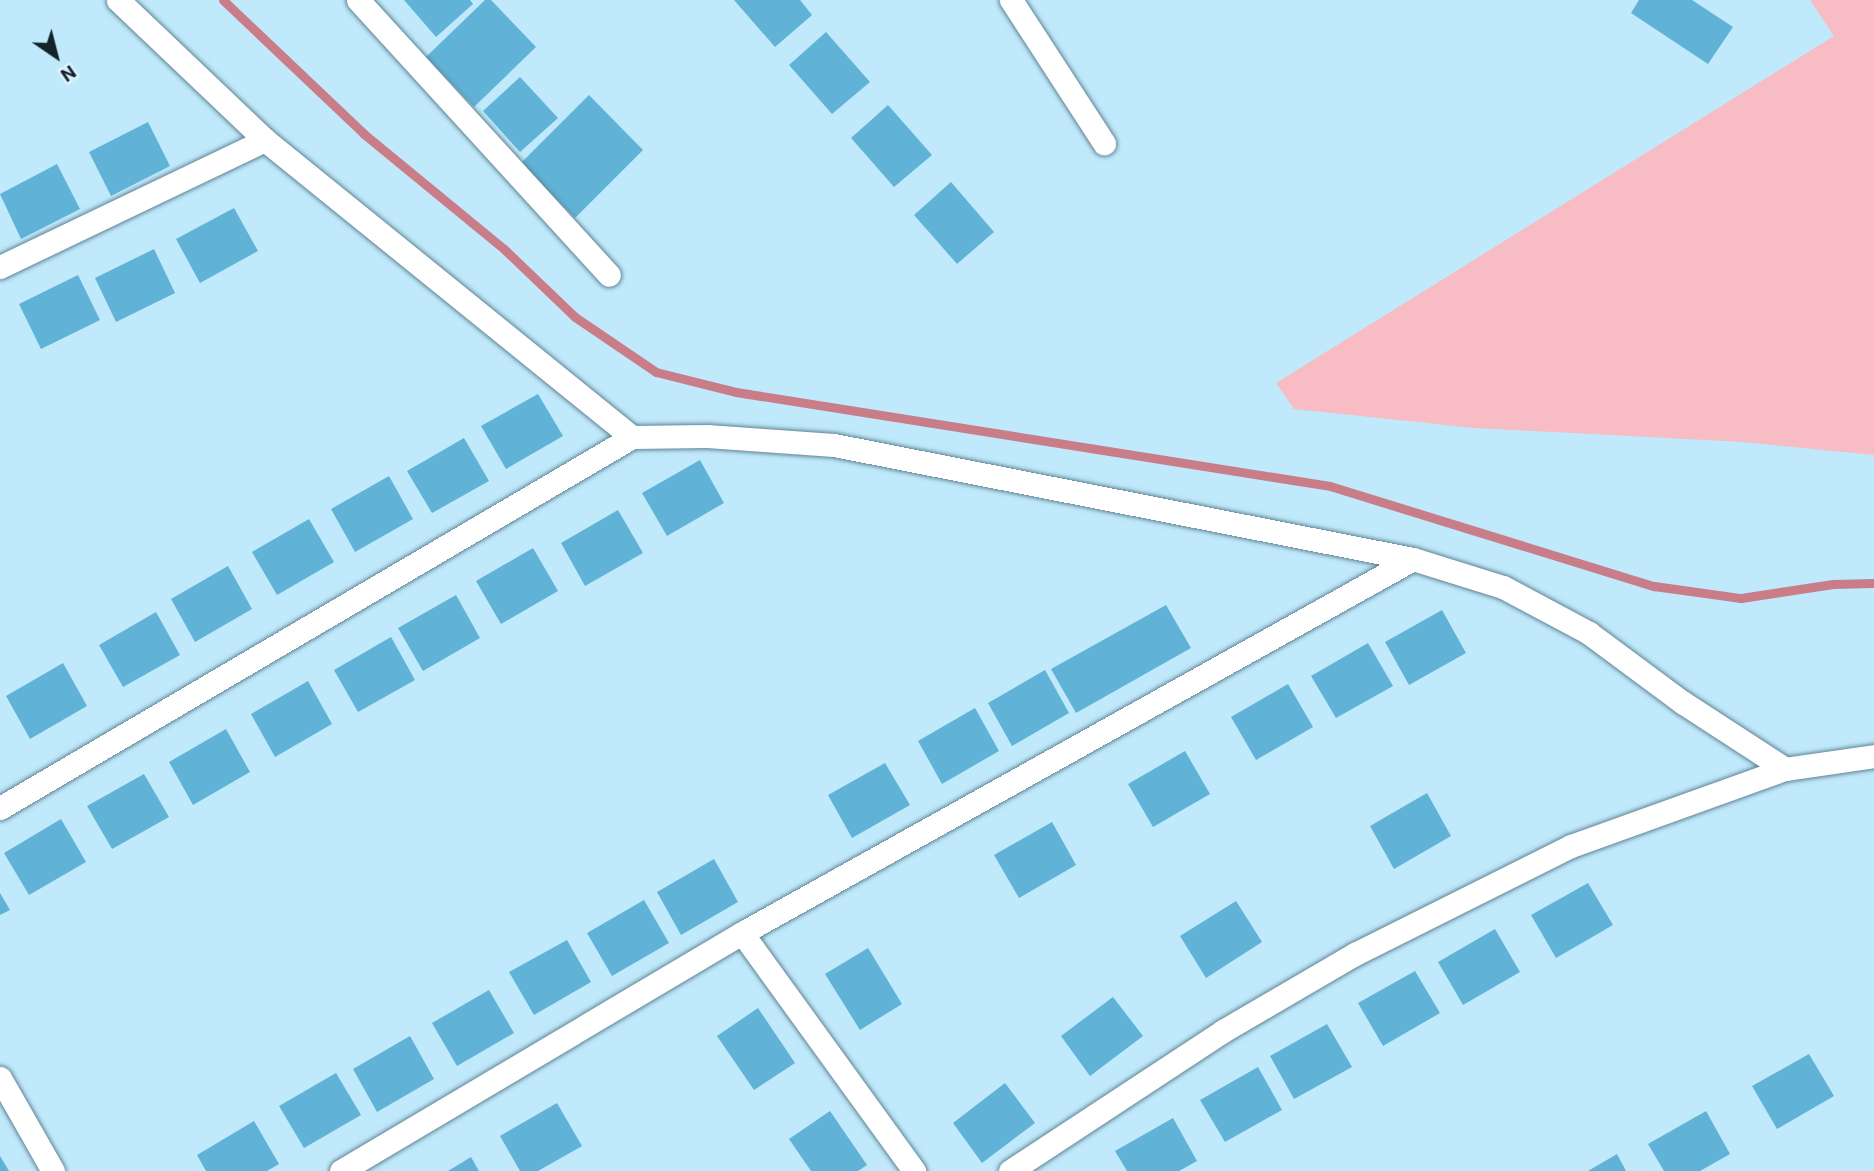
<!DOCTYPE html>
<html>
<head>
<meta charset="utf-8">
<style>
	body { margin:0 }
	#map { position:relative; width:1874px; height:1171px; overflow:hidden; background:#c0e9fb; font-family:Roboto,sans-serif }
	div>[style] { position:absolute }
	.green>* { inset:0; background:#f8bdc4 }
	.stream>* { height:9px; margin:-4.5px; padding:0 4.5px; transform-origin:4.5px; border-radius:4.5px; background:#c97d89 }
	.building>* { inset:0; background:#60b3d6 }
	.roads { filter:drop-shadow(0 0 2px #5f8495) drop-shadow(0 0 2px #5f8495) }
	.street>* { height:23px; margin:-11.5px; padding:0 11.5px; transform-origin:11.5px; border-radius:11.5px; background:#fff }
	span { translate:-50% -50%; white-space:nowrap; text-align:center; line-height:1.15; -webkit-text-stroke:5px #dbf3fe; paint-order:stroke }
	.north { position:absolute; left:21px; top:21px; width:70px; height:70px; -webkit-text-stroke:5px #dbf3fe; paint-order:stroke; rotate:145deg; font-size:19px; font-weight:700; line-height:28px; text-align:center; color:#14232a }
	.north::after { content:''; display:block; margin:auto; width:24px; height:32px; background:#14232a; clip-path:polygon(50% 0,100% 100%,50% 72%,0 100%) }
</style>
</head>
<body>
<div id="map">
	<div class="green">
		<div style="clip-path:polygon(1810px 0,1874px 0,1874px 455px,1743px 442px,1474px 428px,1294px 409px,1276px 383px,1834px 36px)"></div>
	</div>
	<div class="stream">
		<div style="left:223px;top:0;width:195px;rotate:43.5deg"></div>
		<div style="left:364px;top:134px;width:181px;rotate:39.4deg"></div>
		<div style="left:504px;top:249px;width:98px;rotate:43.8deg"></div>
		<div style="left:575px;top:317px;width:98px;rotate:34.2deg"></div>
		<div style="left:656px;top:372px;width:82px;rotate:14deg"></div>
		<div style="left:736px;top:392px;width:601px;rotate:8.99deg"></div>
		<div style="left:1330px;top:486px;width:339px;rotate:17.2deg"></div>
		<div style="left:1654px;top:586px;width:88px;rotate:7.9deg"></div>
		<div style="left:1741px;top:598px;width:93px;rotate:-8.7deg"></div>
		<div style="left:1833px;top:584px;width:41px;rotate:-1.4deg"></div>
	</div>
	<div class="building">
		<div style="clip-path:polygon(404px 0,470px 0,473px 4px,436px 37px)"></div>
		<div style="clip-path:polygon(485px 0,491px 0,536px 47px,474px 107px,426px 57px)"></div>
		<div style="clip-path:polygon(734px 0,800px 0,812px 15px,775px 47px)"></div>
		<div style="clip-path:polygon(1639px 0,1692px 0,1733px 27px,1708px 64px,1631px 13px)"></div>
		<div style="clip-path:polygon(826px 32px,870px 82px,832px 114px,789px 65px)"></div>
		<div style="clip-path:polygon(520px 77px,558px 118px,520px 152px,483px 111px)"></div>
		<div style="clip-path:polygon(589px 95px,643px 150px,575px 218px,521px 163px)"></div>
		<div style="clip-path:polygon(888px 105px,932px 155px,894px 187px,851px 138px)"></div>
		<div style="clip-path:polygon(148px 122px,170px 166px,111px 196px,89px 152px)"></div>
		<div style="clip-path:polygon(57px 164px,80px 209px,21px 239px,0 194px)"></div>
		<div style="clip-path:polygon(951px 182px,994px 232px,957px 264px,914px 215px)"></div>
		<div style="clip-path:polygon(234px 208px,258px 251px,200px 283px,176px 239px)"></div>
		<div style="clip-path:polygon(154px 249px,175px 293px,116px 322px,95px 278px)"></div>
		<div style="clip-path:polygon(78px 275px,100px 320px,41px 349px,19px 304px)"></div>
		<div style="clip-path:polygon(538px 394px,563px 436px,506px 469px,481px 426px)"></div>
		<div style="clip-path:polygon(464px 438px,489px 481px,432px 513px,407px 471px)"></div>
		<div style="clip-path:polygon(700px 460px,724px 503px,667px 536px,642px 493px)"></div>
		<div style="clip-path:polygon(389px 476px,413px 519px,355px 552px,331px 509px)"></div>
		<div style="clip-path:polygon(618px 510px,643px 553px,585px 586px,561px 543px)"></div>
		<div style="clip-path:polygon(309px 519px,334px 562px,277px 595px,252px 552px)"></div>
		<div style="clip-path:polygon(533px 548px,558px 591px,501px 624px,476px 581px)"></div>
		<div style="clip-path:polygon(228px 566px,252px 609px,195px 642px,171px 599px)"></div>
		<div style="clip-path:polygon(456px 595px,480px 638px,423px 671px,398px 628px)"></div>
		<div style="clip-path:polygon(1166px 605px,1191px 648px,1076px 713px,1051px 669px)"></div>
		<div style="clip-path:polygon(1442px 610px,1466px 653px,1409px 685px,1385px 642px)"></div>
		<div style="clip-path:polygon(156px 612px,180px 655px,123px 687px,99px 645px)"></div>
		<div style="clip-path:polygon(391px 637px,415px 680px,358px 712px,334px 670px)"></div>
		<div style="clip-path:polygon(1368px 643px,1393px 686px,1336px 718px,1311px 676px)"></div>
		<div style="clip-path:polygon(63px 663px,87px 706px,30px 739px,6px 696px)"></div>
		<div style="clip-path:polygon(1045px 670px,1069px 713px,1012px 746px,988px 703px)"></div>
		<div style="clip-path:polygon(308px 681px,332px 724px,275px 757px,251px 714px)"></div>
		<div style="clip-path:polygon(1288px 684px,1313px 727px,1256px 760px,1231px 717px)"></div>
		<div style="clip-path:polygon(975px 708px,999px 751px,942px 784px,918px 741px)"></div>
		<div style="clip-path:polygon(226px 729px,250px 772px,193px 805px,169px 762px)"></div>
		<div style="clip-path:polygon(1185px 751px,1210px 794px,1153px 827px,1128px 784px)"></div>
		<div style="clip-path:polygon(885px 763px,910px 805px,852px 838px,828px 795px)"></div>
		<div style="clip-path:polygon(144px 774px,169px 817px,112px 849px,87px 806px)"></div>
		<div style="clip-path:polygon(1427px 793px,1451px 836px,1394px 869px,1370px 826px)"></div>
		<div style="clip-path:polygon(61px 819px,86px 862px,29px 895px,4px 853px)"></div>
		<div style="clip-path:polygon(1052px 822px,1076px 865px,1019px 898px,994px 855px)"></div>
		<div style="clip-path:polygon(714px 859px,738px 902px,681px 935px,657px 892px)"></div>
		<div style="clip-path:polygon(1588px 883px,1613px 925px,1556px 958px,1531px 915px)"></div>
		<div style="clip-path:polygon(0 893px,10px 910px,0 915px)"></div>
		<div style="clip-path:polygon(644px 900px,669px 943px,612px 976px,587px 933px)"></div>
		<div style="clip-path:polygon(1236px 901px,1262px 942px,1206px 978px,1180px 936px)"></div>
		<div style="clip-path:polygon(1495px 929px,1520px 972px,1463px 1005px,1438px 962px)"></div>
		<div style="clip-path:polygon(567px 940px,591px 982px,534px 1015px,509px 972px)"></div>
		<div style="clip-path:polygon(868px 948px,902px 1004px,860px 1030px,825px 974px)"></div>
		<div style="clip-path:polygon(1415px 971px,1440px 1013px,1383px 1046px,1358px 1003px)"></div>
		<div style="clip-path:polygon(489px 990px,514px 1033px,457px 1066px,432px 1023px)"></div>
		<div style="clip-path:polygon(1113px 997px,1143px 1036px,1090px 1076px,1061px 1036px)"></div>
		<div style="clip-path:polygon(758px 1008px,795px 1063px,754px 1090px,717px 1036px)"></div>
		<div style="clip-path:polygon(1327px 1024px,1352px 1067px,1294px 1099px,1270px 1056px)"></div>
		<div style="clip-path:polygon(410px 1036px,434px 1079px,377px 1112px,353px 1069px)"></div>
		<div style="clip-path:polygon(1809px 1054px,1834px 1096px,1777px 1129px,1752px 1086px)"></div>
		<div style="clip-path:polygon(1258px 1067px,1282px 1110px,1225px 1142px,1200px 1100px)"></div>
		<div style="clip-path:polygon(336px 1073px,361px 1115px,304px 1148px,279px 1106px)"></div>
		<div style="clip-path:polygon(1005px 1083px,1035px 1123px,982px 1163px,953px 1123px)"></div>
		<div style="clip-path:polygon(557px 1103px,582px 1146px,538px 1171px,520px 1171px,500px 1136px)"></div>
		<div style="clip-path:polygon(830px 1111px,867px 1165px,858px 1171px,811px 1171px,789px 1139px)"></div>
		<div style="clip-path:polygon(1706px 1111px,1730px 1154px,1700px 1171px,1664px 1171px,1648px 1144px)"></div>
		<div style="clip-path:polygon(1173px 1118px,1197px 1161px,1179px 1171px,1127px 1171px,1115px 1151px)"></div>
		<div style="clip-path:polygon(254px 1121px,279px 1164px,267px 1171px,206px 1171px,197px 1155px)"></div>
		<div style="clip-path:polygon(1617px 1154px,1626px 1171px,1588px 1171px)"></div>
		<div style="clip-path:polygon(0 1156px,9px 1171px,0 1171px)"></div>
		<div style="clip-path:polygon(471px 1157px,479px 1171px,448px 1171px)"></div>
	</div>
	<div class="roads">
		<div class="street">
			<div style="left:118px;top:0;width:203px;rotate:43.6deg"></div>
			<div style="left:265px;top:140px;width:472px;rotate:39deg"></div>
			<div style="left:632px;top:437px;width:75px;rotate:-0.8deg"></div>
			<div style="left:707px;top:436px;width:127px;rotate:4.1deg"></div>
			<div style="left:834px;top:445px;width:590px;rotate:11.14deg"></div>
			<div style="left:1413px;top:559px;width:94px;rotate:17.3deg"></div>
			<div style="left:1503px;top:587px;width:98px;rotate:28.1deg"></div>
			<div style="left:1589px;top:633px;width:116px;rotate:36.6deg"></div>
			<div style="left:1682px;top:702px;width:123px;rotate:33deg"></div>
			<div style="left:1785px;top:769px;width:90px;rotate:-8.3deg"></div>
			<div style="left:358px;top:0;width:372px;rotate:47.6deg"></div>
			<div style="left:1011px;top:0;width:171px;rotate:57deg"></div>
			<div style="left:0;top:267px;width:294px;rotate:-25.6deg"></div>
			<div style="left:0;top:808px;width:733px;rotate:-30.41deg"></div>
			<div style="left:742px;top:933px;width:294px;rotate:54.1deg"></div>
			<div style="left:0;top:1078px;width:107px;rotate:60.3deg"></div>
			<div style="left:341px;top:1171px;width:466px;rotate:-30.7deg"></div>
			<div style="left:742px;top:933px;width:768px;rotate:-29.13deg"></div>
			<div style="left:1010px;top:1171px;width:255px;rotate:-33.3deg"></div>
			<div style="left:1223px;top:1031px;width:153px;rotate:-30.3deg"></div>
			<div style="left:1355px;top:954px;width:241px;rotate:-26.6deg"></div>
			<div style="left:1571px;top:846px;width:227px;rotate:-19.8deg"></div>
		</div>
	</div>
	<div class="north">N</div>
</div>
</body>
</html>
